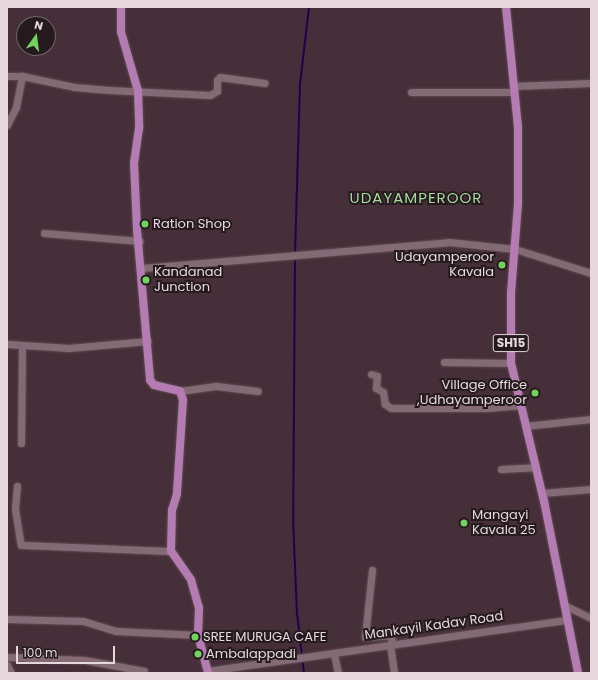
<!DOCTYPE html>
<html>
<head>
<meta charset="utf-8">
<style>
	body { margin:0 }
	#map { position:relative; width:598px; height:680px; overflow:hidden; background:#462f38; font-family:Poppins,sans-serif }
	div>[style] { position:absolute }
	.stream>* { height:2px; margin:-1px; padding:0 1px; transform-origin:1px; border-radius:1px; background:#22004c }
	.roads { filter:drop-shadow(0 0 1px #604d55) drop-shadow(0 0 1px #604d55) }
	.minor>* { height:7px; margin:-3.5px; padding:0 3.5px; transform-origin:3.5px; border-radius:3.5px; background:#846a74 }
	.major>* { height:8px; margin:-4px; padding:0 4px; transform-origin:4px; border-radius:4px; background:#b57bb3 }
	.dots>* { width:11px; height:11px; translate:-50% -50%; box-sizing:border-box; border:2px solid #251b1f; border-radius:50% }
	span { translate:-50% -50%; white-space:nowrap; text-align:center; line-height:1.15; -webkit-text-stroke:4px #251b1f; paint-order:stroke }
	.shield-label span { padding:1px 3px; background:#251b1f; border:1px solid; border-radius:3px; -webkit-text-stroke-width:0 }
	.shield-label { font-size:12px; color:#e6d7dd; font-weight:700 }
	.poi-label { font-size:13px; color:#e6d7dd }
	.left { translate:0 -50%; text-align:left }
	.right { translate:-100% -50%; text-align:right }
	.street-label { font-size:13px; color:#e6d7dd }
	.quarter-label { font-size:15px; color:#a4d799; letter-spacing:1px }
	.frame { position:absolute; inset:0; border:8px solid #e6d7dd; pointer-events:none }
	.north { position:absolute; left:16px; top:16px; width:40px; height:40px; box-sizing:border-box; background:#251b1f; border:1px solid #72666b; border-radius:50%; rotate:14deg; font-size:11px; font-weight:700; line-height:16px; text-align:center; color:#e6d7dd }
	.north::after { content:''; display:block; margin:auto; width:14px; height:18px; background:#71d25e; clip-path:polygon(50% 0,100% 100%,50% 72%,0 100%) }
	.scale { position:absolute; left:16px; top:646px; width:99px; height:18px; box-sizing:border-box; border:2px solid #e6d7dd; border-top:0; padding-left:5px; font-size:12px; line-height:14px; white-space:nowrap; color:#e6d7dd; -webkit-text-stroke:3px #251b1f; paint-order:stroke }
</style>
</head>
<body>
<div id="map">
	<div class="stream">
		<div style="left:295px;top:253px;width:169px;rotate:-88.3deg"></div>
		<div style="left:300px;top:84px;width:78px;rotate:-83.3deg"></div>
		<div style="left:295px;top:257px;width:262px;rotate:90.4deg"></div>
		<div style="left:293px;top:519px;width:94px;rotate:87.6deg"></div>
		<div style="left:297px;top:613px;width:60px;rotate:83.3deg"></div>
	</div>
	<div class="roads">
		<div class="minor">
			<div style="left:7px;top:76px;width:15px"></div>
			<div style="left:513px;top:86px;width:78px;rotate:-2.2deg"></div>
			<div style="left:411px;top:92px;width:103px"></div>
			<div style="left:7px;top:125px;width:20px;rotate:-63deg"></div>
			<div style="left:16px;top:107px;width:32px;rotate:-79deg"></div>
			<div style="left:22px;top:76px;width:53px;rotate:11.9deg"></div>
			<div style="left:74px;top:87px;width:35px;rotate:5deg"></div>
			<div style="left:109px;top:90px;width:101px;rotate:2.8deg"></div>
			<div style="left:210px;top:95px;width:8px;rotate:-30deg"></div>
			<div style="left:217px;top:91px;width:11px;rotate:-90deg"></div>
			<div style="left:217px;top:80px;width:4px;rotate:-45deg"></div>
			<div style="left:220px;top:77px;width:45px;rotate:7.6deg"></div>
			<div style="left:44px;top:233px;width:96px;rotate:4.8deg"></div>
			<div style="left:142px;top:268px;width:308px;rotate:-4.8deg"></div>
			<div style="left:449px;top:242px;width:66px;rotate:6.1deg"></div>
			<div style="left:515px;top:249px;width:80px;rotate:17.5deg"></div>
			<div style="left:7px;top:344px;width:62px;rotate:3.7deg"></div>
			<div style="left:69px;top:348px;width:79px;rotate:-5.1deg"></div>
			<div style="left:444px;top:362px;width:67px;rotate:0.9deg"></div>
			<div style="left:371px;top:374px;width:6px;rotate:18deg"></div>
			<div style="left:377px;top:376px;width:12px;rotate:95deg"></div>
			<div style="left:376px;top:388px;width:8px;rotate:30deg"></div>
			<div style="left:383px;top:392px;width:12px;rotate:81deg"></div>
			<div style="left:385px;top:404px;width:7px;rotate:34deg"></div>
			<div style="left:391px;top:408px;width:96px"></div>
			<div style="left:487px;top:408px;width:32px;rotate:-5deg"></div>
			<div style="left:180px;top:391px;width:36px;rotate:-8deg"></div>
			<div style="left:216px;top:386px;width:42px;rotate:6.8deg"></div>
			<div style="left:525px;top:426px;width:66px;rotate:-6.1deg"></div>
			<div style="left:21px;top:443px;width:98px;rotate:-89.4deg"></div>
			<div style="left:501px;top:469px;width:34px;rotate:-3deg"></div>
			<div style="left:17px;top:486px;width:23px;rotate:95deg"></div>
			<div style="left:15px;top:509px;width:36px;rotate:81deg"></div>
			<div style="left:21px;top:545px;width:150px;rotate:2.3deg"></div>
			<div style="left:542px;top:493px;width:49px;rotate:-4.7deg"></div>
			<div style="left:372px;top:570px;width:67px;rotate:96deg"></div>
			<div style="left:365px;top:637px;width:26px;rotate:-4deg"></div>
			<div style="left:391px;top:635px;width:9px;rotate:84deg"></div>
			<div style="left:564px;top:605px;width:30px;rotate:26deg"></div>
			<div style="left:7px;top:619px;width:76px;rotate:1.5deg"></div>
			<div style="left:83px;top:621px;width:34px;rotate:17deg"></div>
			<div style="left:116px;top:631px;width:82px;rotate:2.8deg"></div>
			<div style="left:390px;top:644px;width:29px;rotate:82deg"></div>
			<div style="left:334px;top:654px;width:19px;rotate:78deg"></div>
			<div style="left:7px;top:657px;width:78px;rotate:2.2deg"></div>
			<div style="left:85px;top:660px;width:60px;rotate:10.6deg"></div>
			<div style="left:7px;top:665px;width:9px;rotate:63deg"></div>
			<div style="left:207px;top:671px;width:364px;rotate:-8.1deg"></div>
		</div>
		<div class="major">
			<div style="left:121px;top:7px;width:25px;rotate:90deg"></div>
			<div style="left:121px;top:32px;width:61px;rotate:73.9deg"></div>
			<div style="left:138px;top:91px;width:37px;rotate:88deg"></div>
			<div style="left:139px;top:128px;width:35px;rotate:98deg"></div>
			<div style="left:134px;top:163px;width:67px;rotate:87.4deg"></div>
			<div style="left:137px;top:230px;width:151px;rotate:85deg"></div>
			<div style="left:150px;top:380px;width:6px;rotate:51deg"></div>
			<div style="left:154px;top:385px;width:27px;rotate:13deg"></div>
			<div style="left:180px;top:391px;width:9px;rotate:72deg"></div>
			<div style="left:183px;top:400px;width:94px;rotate:93.7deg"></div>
			<div style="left:177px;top:494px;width:17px;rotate:107deg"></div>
			<div style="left:172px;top:510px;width:41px;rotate:91.4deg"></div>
			<div style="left:171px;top:551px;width:35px;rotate:55deg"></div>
			<div style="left:191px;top:580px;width:29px;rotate:74deg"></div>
			<div style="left:199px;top:608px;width:27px;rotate:92deg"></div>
			<div style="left:198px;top:635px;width:39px;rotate:75deg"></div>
			<div style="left:506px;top:7px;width:121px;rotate:84.3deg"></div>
			<div style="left:518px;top:127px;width:77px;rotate:90deg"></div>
			<div style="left:518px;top:204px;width:88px;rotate:94.5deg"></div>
			<div style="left:511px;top:292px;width:71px;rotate:90deg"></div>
			<div style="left:511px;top:363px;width:142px;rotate:76.6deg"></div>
			<div style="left:544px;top:501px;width:175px;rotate:78.8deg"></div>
		</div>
	</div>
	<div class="dots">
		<div style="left:145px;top:224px;background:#71d25e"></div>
		<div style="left:502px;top:265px;background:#71d25e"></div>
		<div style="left:146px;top:280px;background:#71d25e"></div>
		<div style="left:535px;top:393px;background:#71d25e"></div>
		<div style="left:464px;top:523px;background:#71d25e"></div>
		<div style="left:195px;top:637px;background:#71d25e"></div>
		<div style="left:198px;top:654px;background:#71d25e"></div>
	</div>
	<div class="shield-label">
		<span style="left:511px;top:343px">SH15</span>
	</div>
	<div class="poi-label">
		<span class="left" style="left:153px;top:224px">Ration Shop</span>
		<span class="right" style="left:494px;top:265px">Udayamperoor<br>Kavala</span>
		<span class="left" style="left:154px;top:280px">Kandanad<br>Junction</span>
		<span class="right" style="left:527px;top:393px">Village Office<br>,Udhayamperoor</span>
		<span class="left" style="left:472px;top:523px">Mangayi<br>Kavala 25</span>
		<span class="left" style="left:203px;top:637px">SREE MURUGA CAFE</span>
		<span class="left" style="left:206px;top:654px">Ambalappadi</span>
	</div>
	<div class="street-label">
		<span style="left:434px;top:626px;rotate:-8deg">Mankayil Kadav Road</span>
	</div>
	<div class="quarter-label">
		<span style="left:416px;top:198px">UDAYAMPEROOR</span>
	</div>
	<div class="frame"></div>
	<div class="north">N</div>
	<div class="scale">100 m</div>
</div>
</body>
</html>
